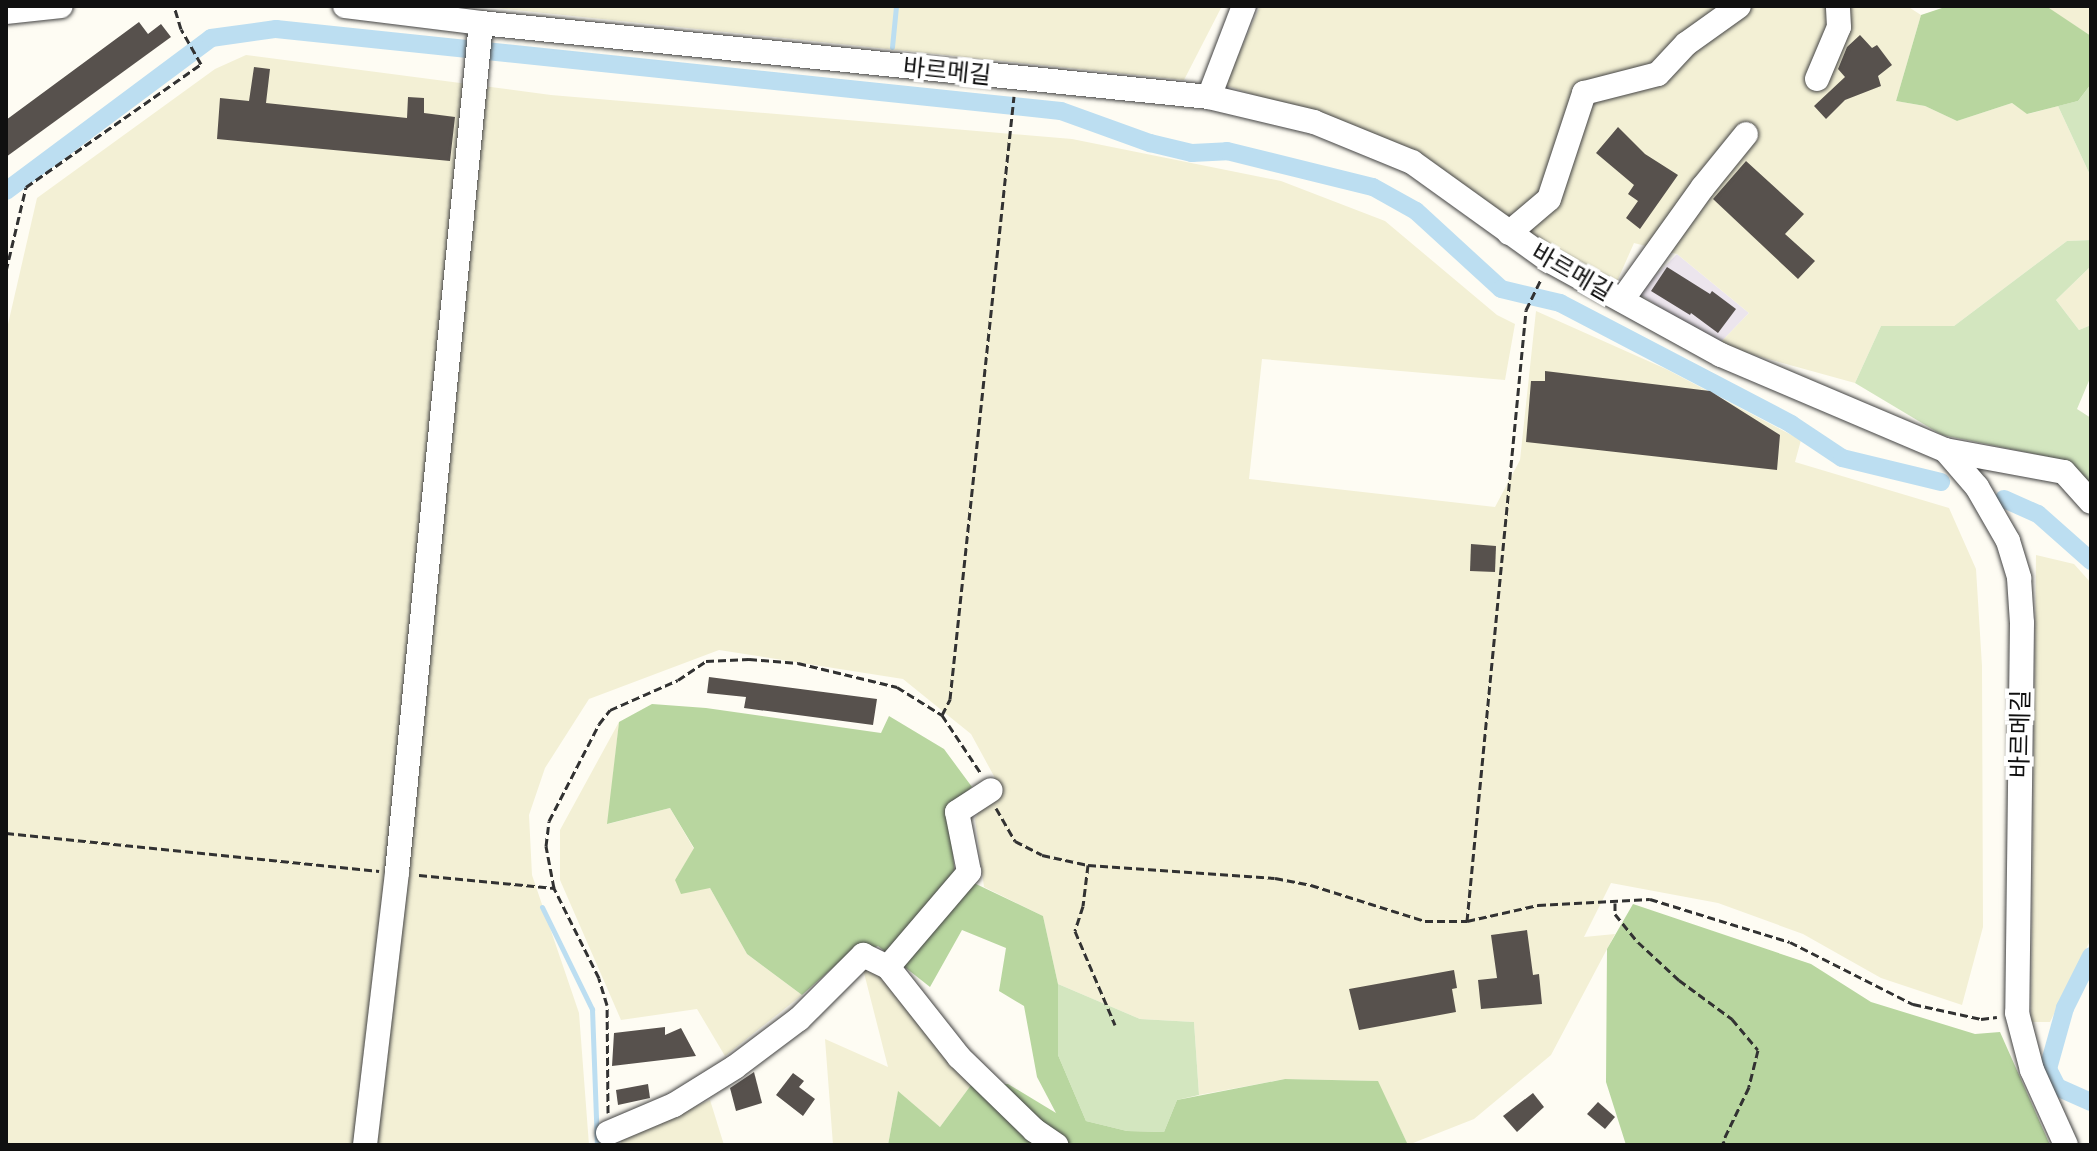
<!DOCTYPE html>
<html>
<head>
<meta charset="utf-8">
<style>
	body { margin:0 }
	#map { position:relative; width:2097px; height:1151px; overflow:hidden; background:#fefcf3; font-family:"IBM Plex Serif","Noto Sans KR",serif }
	div>[style] { position:absolute }
	.industrial>* { inset:0; background:#ece5ed }
	.farmland>* { inset:0; background:#f3f0d5 }
	.green>* { inset:0; background:#d3e6bf }
	.forest>* { inset:0; background:#b8d69f }
	.stream>* { height:5px; margin:-2.5px; padding:0 2.5px; transform-origin:2.5px; border-radius:2.5px; background:#bcdef1 }
	.canal>* { height:18px; margin:-9px; padding:0 9px; transform-origin:9px; border-radius:9px; background:#bcdef1 }
	.building>* { inset:0; background:#57514d }
	.path>* { height:3px; margin-top:-1.5px; transform-origin:0; background:repeating-linear-gradient(90deg,#323232 0 8px,transparent 0 12px) }
	.roads { filter:drop-shadow(0 0 2px #434343) drop-shadow(0 0 2px #434343) }
	.minor>* { height:24px; margin:-12px; padding:0 12px; transform-origin:12px; border-radius:12px; background:#fff }
	span { translate:-50% -50%; white-space:nowrap; text-align:center; line-height:1.15; -webkit-text-stroke:8px #fff; paint-order:stroke }
	.street-label { font-size:24px; color:#101010 }
	.frame { position:absolute; inset:0; border:8px solid #101010; pointer-events:none }
</style>
</head>
<body>
<div id="map">
	<div class="industrial">
		<div style="clip-path:polygon(1677px 254px,1749px 313px,1718px 345px,1638px 293px)"></div>
	</div>
	<div class="farmland">
		<div style="clip-path:polygon(477px 6px,1222px 6px,1184px 80px)"></div>
		<div style="clip-path:polygon(1260px 6px,1731px 6px,1649px 67px,1577px 87px,1539px 194px,1510px 219px,1419px 152px,1225px 85px)"></div>
		<div style="clip-path:polygon(1750px 6px,1907px 6px,1921px 15px,1896px 101px,1925px 106px,1957px 121px,2012px 103px,2028px 114px,2058px 106px,2091px 177px,2091px 240px,2067px 241px,1954px 326px,1881px 326px,1855px 383px,1718px 345px,1749px 313px,1677px 254px,1634px 243px,1615px 286px,1526px 232px,1589px 96px,1677px 62px)"></div>
		<div style="clip-path:polygon(2091px 6px,2091px 36px,2046px 7px,2046px 6px)"></div>
		<div style="clip-path:polygon(246px 55px,551px 95px,1072px 139px,1281px 181px,1385px 221px,1497px 315px,1515px 324px,1505px 380px,1262px 359px,1249px 479px,1495px 507px,1520px 460px,1536px 311px,1666px 369px,1801px 440px,1795px 462px,1949px 508px,1976px 569px,1982px 666px,1983px 927px,1962px 1005px,1881px 978px,1803px 934px,1718px 903px,1611px 883px,1584px 937px,1615px 934px,1551px 1055px,1474px 1119px,1408px 1145px,1377px 1081px,1285px 1079px,1199px 1095px,1194px 1022px,1140px 1019px,1058px 984px,1043px 916px,984px 887px,975px 819px,995px 778px,971px 734px,903px 679px,719px 650px,589px 699px,545px 768px,529px 815px,532px 875px,579px 1013px,589px 1145px,6px 1145px,6px 333px,37px 198px,215px 69px)"></div>
		<div style="clip-path:polygon(2091px 266px,2091px 325px,2079px 330px,2056px 300px)"></div>
		<div style="clip-path:polygon(2036px 555px,2074px 564px,2091px 583px,2091px 939px,2050px 1022px,2031px 1022px)"></div>
		<div style="clip-path:polygon(619px 722px,608px 824px,670px 808px,694px 849px,675px 880px,710px 888px,747px 954px,802px 995px,725px 1056px,697px 1009px,621px 1020px,560px 880px,560px 830px)"></div>
		<div style="clip-path:polygon(863px 969px,883px 977px,971px 1085px,940px 1127px,898px 1092px,888px 1145px,833px 1145px,825px 1039px,888px 1067px)"></div>
		<div style="clip-path:polygon(710px 1100px,724px 1145px,621px 1145px,621px 1139px)"></div>
	</div>
	<div class="green">
		<div style="clip-path:polygon(2091px 84px,2091px 177px,2058px 106px,2078px 101px)"></div>
		<div style="clip-path:polygon(2091px 240px,2091px 266px,2056px 300px,2079px 330px,2091px 325px,2091px 376px,2077px 409px,2091px 418px,2091px 489px,2064px 460px,1942px 435px,1855px 383px,1881px 326px,1954px 326px,2067px 241px)"></div>
		<div style="clip-path:polygon(1058px 984px,1140px 1019px,1194px 1022px,1199px 1095px,1177px 1100px,1164px 1132px,1127px 1131px,1086px 1121px,1058px 1055px)"></div>
	</div>
	<div class="forest">
		<div style="clip-path:polygon(1948px 6px,2046px 6px,2091px 36px,2091px 84px,2078px 101px,2027px 114px,2012px 103px,1957px 121px,1925px 106px,1896px 101px,1921px 15px)"></div>
		<div style="clip-path:polygon(652px 704px,706px 708px,881px 733px,889px 716px,944px 749px,972px 787px,948px 807px,955px 874px,1043px 916px,1058px 984px,1058px 1055px,1086px 1121px,1127px 1131px,1164px 1132px,1177px 1100px,1285px 1079px,1378px 1081px,1408px 1145px,888px 1145px,898px 1091px,940px 1127px,971px 1085px,1008px 1084px,1056px 1113px,1037px 1077px,1024px 1006px,999px 991px,1006px 948px,962px 930px,930px 987px,878px 946px,838px 963px,802px 995px,747px 954px,710px 888px,681px 894px,675px 880px,694px 848px,670px 808px,607px 824px,619px 722px)"></div>
		<div style="clip-path:polygon(1633px 904px,1811px 964px,1871px 1002px,1975px 1034px,2000px 1032px,2050px 1145px,1626px 1145px,1606px 1082px,1607px 949px)"></div>
	</div>
	<div class="stream">
		<div style="left:892px;top:47px;width:41px;rotate:-84.4deg"></div>
		<div style="left:542px;top:907px;width:114px;rotate:63.9deg"></div>
		<div style="left:592px;top:1009px;width:136px;rotate:87.9deg"></div>
	</div>
	<div class="canal">
		<div style="left:6px;top:191px;width:256px;rotate:-36.7deg"></div>
		<div style="left:211px;top:38px;width:66px;rotate:-7.9deg"></div>
		<div style="left:276px;top:29px;width:789px;rotate:5.96deg"></div>
		<div style="left:1061px;top:111px;width:95px;rotate:19.8deg"></div>
		<div style="left:1150px;top:143px;width:43px;rotate:13.4deg"></div>
		<div style="left:1192px;top:153px;width:35px;rotate:-3deg"></div>
		<div style="left:1227px;top:151px;width:150px;rotate:13.9deg"></div>
		<div style="left:1373px;top:187px;width:49px;rotate:29.2deg"></div>
		<div style="left:1416px;top:211px;width:115px;rotate:42.5deg"></div>
		<div style="left:1501px;top:289px;width:61px;rotate:13.3deg"></div>
		<div style="left:1560px;top:303px;width:261px;rotate:27.6deg"></div>
		<div style="left:1791px;top:424px;width:61px;rotate:33.7deg"></div>
		<div style="left:1842px;top:458px;width:102px;rotate:13.6deg"></div>
		<div style="left:2004px;top:499px;width:37px;rotate:24deg"></div>
		<div style="left:2038px;top:514px;width:71px;rotate:41.6deg"></div>
		<div style="left:2091px;top:956px;width:58px;rotate:116.6deg"></div>
		<div style="left:2065px;top:1008px;width:63px;rotate:105.6deg"></div>
		<div style="left:2048px;top:1069px;width:20px;rotate:63deg"></div>
		<div style="left:2057px;top:1087px;width:37px;rotate:24deg"></div>
	</div>
	<div class="building">
		<div style="clip-path:polygon(139px 22px,148px 34px,161px 24px,171px 37px,6px 157px,6px 120px)"></div>
		<div style="clip-path:polygon(1860px 35px,1872px 48px,1877px 45px,1892px 65px,1878px 76px,1881px 86px,1845px 100px,1826px 119px,1814px 106px,1845px 77px,1838px 69px,1847px 47px)"></div>
		<div style="clip-path:polygon(254px 67px,270px 69px,266px 103px,407px 118px,408px 97px,424px 98px,424px 113px,455px 117px,450px 161px,217px 139px,220px 98px,249px 101px)"></div>
		<div style="clip-path:polygon(1618px 127px,1645px 154px,1678px 175px,1640px 229px,1626px 218px,1638px 201px,1628px 194px,1634px 185px,1596px 153px)"></div>
		<div style="clip-path:polygon(1746px 161px,1804px 214px,1785px 234px,1815px 261px,1798px 279px,1713px 199px)"></div>
		<div style="clip-path:polygon(1667px 267px,1710px 294px,1712px 291px,1736px 309px,1718px 333px,1691px 313px,1690px 315px,1651px 291px)"></div>
		<div style="clip-path:polygon(1545px 371px,1710px 391px,1780px 435px,1777px 470px,1526px 442px,1531px 381px,1545px 381px)"></div>
		<div style="clip-path:polygon(1471px 544px,1496px 546px,1495px 572px,1470px 571px)"></div>
		<div style="clip-path:polygon(709px 677px,877px 699px,873px 725px,744px 708px,746px 697px,707px 693px)"></div>
		<div style="clip-path:polygon(1527px 930px,1533px 975px,1539px 974px,1542px 1004px,1481px 1009px,1478px 980px,1497px 978px,1491px 935px)"></div>
		<div style="clip-path:polygon(1454px 970px,1457px 988px,1452px 989px,1456px 1012px,1359px 1030px,1349px 989px)"></div>
		<div style="clip-path:polygon(665px 1027px,665px 1035px,681px 1028px,696px 1056px,612px 1066px,614px 1033px)"></div>
		<div style="clip-path:polygon(754px 1072px,762px 1103px,736px 1111px,730px 1088px)"></div>
		<div style="clip-path:polygon(793px 1073px,804px 1081px,799px 1087px,815px 1099px,803px 1116px,776px 1095px)"></div>
		<div style="clip-path:polygon(648px 1084px,650px 1098px,618px 1105px,616px 1090px)"></div>
		<div style="clip-path:polygon(1533px 1093px,1544px 1107px,1517px 1132px,1503px 1116px)"></div>
		<div style="clip-path:polygon(1598px 1102px,1615px 1117px,1605px 1129px,1587px 1114px)"></div>
	</div>
	<div class="path">
		<div style="left:6px;top:271px;width:86px;rotate:-76.6deg"></div>
		<div style="left:26px;top:187px;width:214px;rotate:-35.1deg"></div>
		<div style="left:201px;top:64px;width:40px;rotate:-119.7deg"></div>
		<div style="left:181px;top:29px;width:24px;rotate:-107deg"></div>
		<div style="left:942px;top:715px;width:18px;rotate:-63deg"></div>
		<div style="left:950px;top:699px;width:606px;rotate:-83.94deg"></div>
		<div style="left:996px;top:808px;width:38px;rotate:60deg"></div>
		<div style="left:1015px;top:841px;width:30px;rotate:27deg"></div>
		<div style="left:1042px;top:855px;width:47px;rotate:12.3deg"></div>
		<div style="left:1088px;top:865px;width:187px;rotate:4deg"></div>
		<div style="left:1275px;top:878px;width:37px;rotate:11deg"></div>
		<div style="left:1311px;top:885px;width:120px;rotate:17.5deg"></div>
		<div style="left:1425px;top:921px;width:42px"></div>
		<div style="left:1467px;top:921px;width:73px;rotate:-12.7deg"></div>
		<div style="left:1538px;top:905px;width:112px;rotate:-3.1deg"></div>
		<div style="left:1650px;top:899px;width:146px;rotate:17.1deg"></div>
		<div style="left:1790px;top:942px;width:138px;rotate:26.8deg"></div>
		<div style="left:1913px;top:1004px;width:70px;rotate:12.4deg"></div>
		<div style="left:1981px;top:1019px;width:16px;rotate:-7deg"></div>
		<div style="left:6px;top:833px;width:375px;rotate:5.8deg"></div>
		<div style="left:1088px;top:865px;width:41px;rotate:97deg"></div>
		<div style="left:1083px;top:906px;width:26px;rotate:108deg"></div>
		<div style="left:1075px;top:931px;width:102px;rotate:66.9deg"></div>
		<div style="left:419px;top:875px;width:136px;rotate:5.5deg"></div>
		<div style="left:1615px;top:903px;width:11px;rotate:90deg"></div>
		<div style="left:1615px;top:914px;width:36px;rotate:51deg"></div>
		<div style="left:1638px;top:942px;width:56px;rotate:42.8deg"></div>
		<div style="left:1679px;top:980px;width:66px;rotate:36.3deg"></div>
		<div style="left:1732px;top:1019px;width:40px;rotate:50deg"></div>
		<div style="left:1758px;top:1050px;width:38px;rotate:104deg"></div>
		<div style="left:1749px;top:1087px;width:60px;rotate:115.7deg"></div>
		<div style="left:1723px;top:1141px;width:4px;rotate:63deg"></div>
		<div style="left:1467px;top:921px;width:614px;rotate:-84.48deg"></div>
		<div style="left:1526px;top:310px;width:34px;rotate:-64deg"></div>
		<div style="left:608px;top:1113px;width:108px;rotate:-90.5deg"></div>
		<div style="left:607px;top:1005px;width:28px;rotate:-107deg"></div>
		<div style="left:599px;top:978px;width:101px;rotate:-116.6deg"></div>
		<div style="left:554px;top:888px;width:43px;rotate:-100.8deg"></div>
		<div style="left:546px;top:846px;width:25px;rotate:-83deg"></div>
		<div style="left:549px;top:821px;width:109px;rotate:-62.7deg"></div>
		<div style="left:599px;top:724px;width:18px;rotate:-52deg"></div>
		<div style="left:610px;top:710px;width:74px;rotate:-23.8deg"></div>
		<div style="left:678px;top:680px;width:34px;rotate:-34deg"></div>
		<div style="left:706px;top:661px;width:43px;rotate:-2.7deg"></div>
		<div style="left:749px;top:659px;width:49px;rotate:4.7deg"></div>
		<div style="left:798px;top:663px;width:102px;rotate:13.6deg"></div>
		<div style="left:897px;top:687px;width:53px;rotate:31.9deg"></div>
		<div style="left:942px;top:715px;width:69px;rotate:56.3deg"></div>
	</div>
	<div class="roads">
		<div class="minor">
			<div style="left:345px;top:6px;width:137px;rotate:7.1deg"></div>
			<div style="left:481px;top:23px;width:732px;rotate:5.8deg"></div>
			<div style="left:1209px;top:97px;width:108px;rotate:13.4deg"></div>
			<div style="left:1314px;top:122px;width:106px;rotate:22.2deg"></div>
			<div style="left:1412px;top:162px;width:170px;rotate:35.7deg"></div>
			<div style="left:1550px;top:261px;width:195px;rotate:28.8deg"></div>
			<div style="left:1721px;top:355px;width:243px;rotate:23deg"></div>
			<div style="left:1945px;top:450px;width:49px;rotate:49.1deg"></div>
			<div style="left:1977px;top:487px;width:62px;rotate:60.1deg"></div>
			<div style="left:2008px;top:541px;width:39px;rotate:73deg"></div>
			<div style="left:2019px;top:578px;width:45px;rotate:86.2deg"></div>
			<div style="left:2022px;top:623px;width:390px;rotate:90.7deg"></div>
			<div style="left:2017px;top:1013px;width:59px;rotate:75.3deg"></div>
			<div style="left:2032px;top:1070px;width:82px;rotate:65.6deg"></div>
			<div style="left:6px;top:12px;width:55px;rotate:-6.2deg"></div>
			<div style="left:1817px;top:79px;width:56px;rotate:-67.1deg"></div>
			<div style="left:1839px;top:27px;width:21px;rotate:-93deg"></div>
			<div style="left:1209px;top:97px;width:97px;rotate:-69deg"></div>
			<div style="left:1509px;top:233px;width:52px;rotate:-40.4deg"></div>
			<div style="left:1549px;top:199px;width:112px;rotate:-71.7deg"></div>
			<div style="left:1584px;top:93px;width:76px;rotate:-14.4deg"></div>
			<div style="left:1658px;top:74px;width:41px;rotate:-47deg"></div>
			<div style="left:1686px;top:44px;width:65px;rotate:-35.6deg"></div>
			<div style="left:1622px;top:300px;width:139px;rotate:-54.4deg"></div>
			<div style="left:1703px;top:187px;width:68px;rotate:-50.9deg"></div>
			<div style="left:1945px;top:450px;width:121px;rotate:10.5deg"></div>
			<div style="left:2064px;top:472px;width:40px;rotate:48deg"></div>
			<div style="left:888px;top:967px;width:125px;rotate:-49.5deg"></div>
			<div style="left:969px;top:872px;width:61px;rotate:-101.3deg"></div>
			<div style="left:957px;top:812px;width:40px;rotate:-32.9deg"></div>
			<div style="left:608px;top:1133px;width:72px;rotate:-23deg"></div>
			<div style="left:674px;top:1105px;width:72px;rotate:-31.9deg"></div>
			<div style="left:735px;top:1067px;width:80px;rotate:-36.9deg"></div>
			<div style="left:799px;top:1019px;width:91px;rotate:-45deg"></div>
			<div style="left:863px;top:955px;width:28px;rotate:26deg"></div>
			<div style="left:888px;top:967px;width:115px;rotate:51.7deg"></div>
			<div style="left:959px;top:1057px;width:105px;rotate:44.2deg"></div>
			<div style="left:1034px;top:1130px;width:27px;rotate:34deg"></div>
			<div style="left:365px;top:1145px;width:275px;rotate:-83.3deg"></div>
			<div style="left:397px;top:872px;width:853px;rotate:-84.35deg"></div>
		</div>
	</div>
	<div class="street-label">
		<span style="left:947px;top:71px;rotate:6deg">바르메길</span>
		<span style="left:1572px;top:272px;rotate:30deg">바르메길</span>
		<span style="left:2020px;top:734px;rotate:-89deg">바르메길</span>
	</div>
	<div class="frame"></div>
</div>
</body>
</html>
